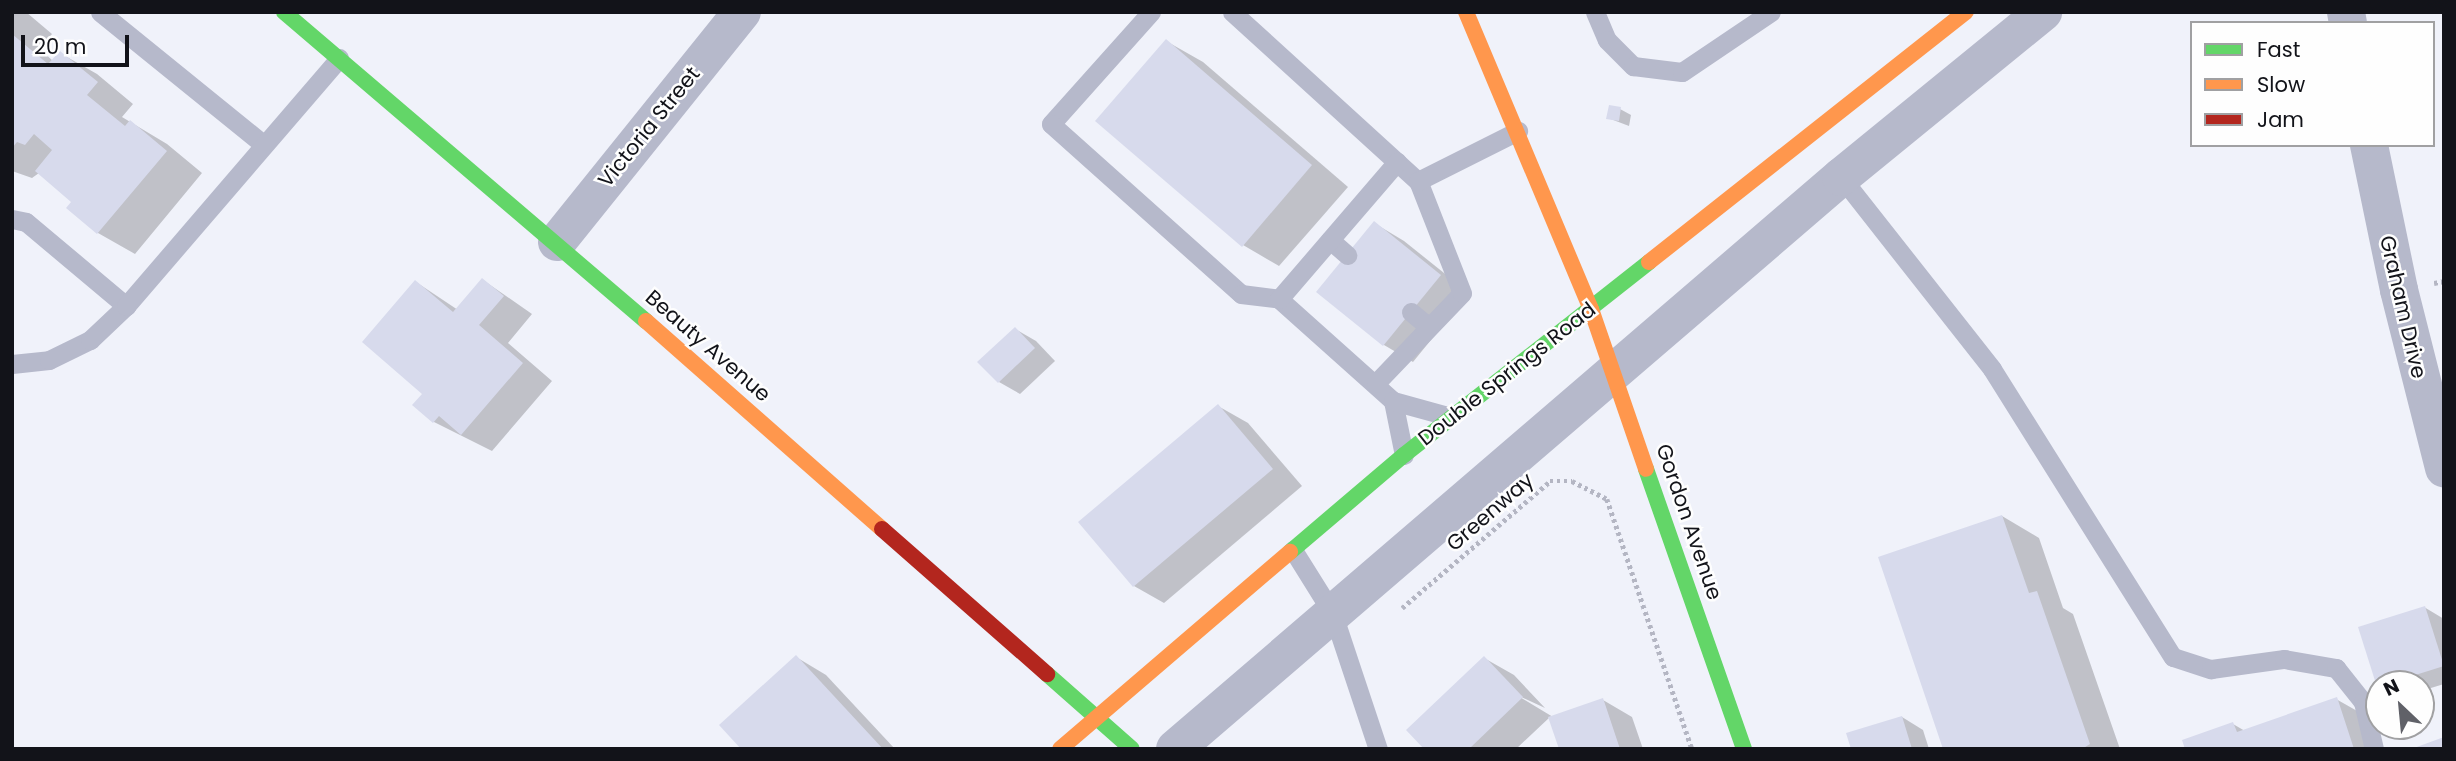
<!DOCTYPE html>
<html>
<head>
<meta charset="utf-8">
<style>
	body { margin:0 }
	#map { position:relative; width:2456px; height:761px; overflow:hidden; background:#f0f2fa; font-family:Poppins,sans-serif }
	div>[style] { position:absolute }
	.shadow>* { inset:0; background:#0003 }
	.building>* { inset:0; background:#d7daec }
	.path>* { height:4.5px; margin-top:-2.25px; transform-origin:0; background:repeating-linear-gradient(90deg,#b4b6c3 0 3.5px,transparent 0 7px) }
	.lane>* { height:19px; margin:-9.5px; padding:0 9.5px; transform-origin:9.5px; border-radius:9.5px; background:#b6b9cb }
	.street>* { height:38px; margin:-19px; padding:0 19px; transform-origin:19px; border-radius:19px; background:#b6b9cb }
	.fast>* { height:16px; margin:-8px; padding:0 8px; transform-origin:8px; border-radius:8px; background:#63d668 }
	.slow>* { height:16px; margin:-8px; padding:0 8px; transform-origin:8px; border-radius:8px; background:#ff974d }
	.jam>* { height:16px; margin:-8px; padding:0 8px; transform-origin:8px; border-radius:8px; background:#b3261e }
	span { translate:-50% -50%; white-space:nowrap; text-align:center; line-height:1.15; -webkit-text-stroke:5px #fefefe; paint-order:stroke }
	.street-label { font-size:21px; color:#121319 }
	.frame { position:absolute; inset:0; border:14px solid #121319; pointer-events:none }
	.legend { position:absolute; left:2190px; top:21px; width:245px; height:126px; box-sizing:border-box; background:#fefefe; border:2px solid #a0a0a2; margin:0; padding:9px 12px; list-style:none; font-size:21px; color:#121319 }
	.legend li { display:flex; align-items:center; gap:14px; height:35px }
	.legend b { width:35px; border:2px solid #a0a0a2 }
	.north { position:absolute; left:2365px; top:670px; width:70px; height:70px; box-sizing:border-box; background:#fefefe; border:2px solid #a0a0a2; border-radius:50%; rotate:334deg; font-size:19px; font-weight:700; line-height:28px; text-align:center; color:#121319 }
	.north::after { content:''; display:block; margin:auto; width:24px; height:32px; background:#606168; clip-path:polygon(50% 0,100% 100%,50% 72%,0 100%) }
	.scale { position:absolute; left:21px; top:35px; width:108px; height:32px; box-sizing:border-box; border:4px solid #121319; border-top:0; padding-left:9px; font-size:21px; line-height:24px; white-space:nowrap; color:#121319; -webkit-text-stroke:5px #fefefe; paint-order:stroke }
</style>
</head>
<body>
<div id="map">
	<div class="shadow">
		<div style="clip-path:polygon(12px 12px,26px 12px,52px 34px,40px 49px,53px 61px,60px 53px,97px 74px,133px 104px,122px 117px,167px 144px,202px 173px,135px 254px,98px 233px,74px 202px,39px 173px,32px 178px,12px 171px)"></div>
		<div style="clip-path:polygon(1166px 41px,1203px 62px,1348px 187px,1279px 266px,1243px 245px)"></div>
		<div style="clip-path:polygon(1620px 109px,1631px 115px,1629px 126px,1608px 118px)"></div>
		<div style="clip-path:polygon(1374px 223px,1404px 241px,1469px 293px,1413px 362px,1384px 345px)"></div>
		<div style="clip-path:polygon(483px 280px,532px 314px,508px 343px,552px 381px,492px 451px,434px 422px,415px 405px,425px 394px,416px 282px,458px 310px)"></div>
		<div style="clip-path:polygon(1015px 329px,1036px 341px,1055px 361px,1020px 394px,999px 382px)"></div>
		<div style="clip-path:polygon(1218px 406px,1248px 423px,1302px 486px,1164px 603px,1134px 586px,1080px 522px)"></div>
		<div style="clip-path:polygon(2002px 516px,2039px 538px,2063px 608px,2073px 614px,2120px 749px,1945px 749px)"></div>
		<div style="clip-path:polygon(2424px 607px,2444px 619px,2444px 684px,2421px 691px,2421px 684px,2378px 686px,2360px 628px)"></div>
		<div style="clip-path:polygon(796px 657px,826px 675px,895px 749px,743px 749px)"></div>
		<div style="clip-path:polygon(1484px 658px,1514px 675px,1545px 708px,1515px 694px,1553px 717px,1603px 700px,1632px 717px,1643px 749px,1561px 749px,1550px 717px,1516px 749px,1426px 749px)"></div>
		<div style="clip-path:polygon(2336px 699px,2373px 720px,2383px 749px,2187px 749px,2233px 724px,2245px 731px)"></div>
		<div style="clip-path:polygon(1902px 717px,1923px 730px,1929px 749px,1853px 749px)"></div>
	</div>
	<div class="building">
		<div style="clip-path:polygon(12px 34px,48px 64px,60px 51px,98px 82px,87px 95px,125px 126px,130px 120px,167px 151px,97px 234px,66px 208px,71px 202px,35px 171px,52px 150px,34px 134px,25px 145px,17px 142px,12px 148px)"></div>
		<div style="clip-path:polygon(1166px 39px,1312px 165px,1242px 247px,1095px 121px)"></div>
		<div style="clip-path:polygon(1609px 105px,1621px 107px,1619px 121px,1606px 119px)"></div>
		<div style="clip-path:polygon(1374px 221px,1441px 275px,1383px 346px,1316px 292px)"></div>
		<div style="clip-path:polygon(482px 278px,504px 296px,479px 325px,523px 363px,461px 435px,439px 416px,433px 423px,412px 405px,422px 394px,362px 342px,415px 280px,453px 312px)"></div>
		<div style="clip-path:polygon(1015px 327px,1035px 348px,998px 383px,977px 362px)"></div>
		<div style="clip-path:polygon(1218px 404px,1273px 469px,1133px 587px,1078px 522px)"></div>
		<div style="clip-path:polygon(2002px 515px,2029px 593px,2037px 591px,2090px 744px,2082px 749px,1943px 749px,1878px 557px)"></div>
		<div style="clip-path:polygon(2425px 606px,2444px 666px,2377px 687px,2358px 627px)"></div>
		<div style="clip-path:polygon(796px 655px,883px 749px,741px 749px,719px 725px)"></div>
		<div style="clip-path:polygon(1484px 656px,1523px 697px,1469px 749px,1424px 749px,1406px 730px)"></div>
		<div style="clip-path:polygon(2337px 697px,2354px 749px,2185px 749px,2182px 740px,2233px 722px,2237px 732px)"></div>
		<div style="clip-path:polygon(1603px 698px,1620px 749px,1559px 749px,1548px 717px)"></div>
		<div style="clip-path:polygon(1902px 716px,1912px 749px,1851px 749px,1846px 733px)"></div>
		<div style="clip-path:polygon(2444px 737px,2444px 749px,2414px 749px,2414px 748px)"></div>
	</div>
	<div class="path">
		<div style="left:2434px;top:283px;width:10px;rotate:-11deg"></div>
		<div style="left:1402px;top:608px;width:195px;rotate:-40.6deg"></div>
		<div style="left:1550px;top:481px;width:22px"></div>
		<div style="left:1572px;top:481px;width:39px;rotate:27deg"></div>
		<div style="left:1607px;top:499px;width:264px;rotate:71.2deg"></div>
	</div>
	<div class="lane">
		<div style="left:100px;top:12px;width:211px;rotate:39deg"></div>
		<div style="left:1151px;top:12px;width:150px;rotate:131.8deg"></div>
		<div style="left:1051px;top:124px;width:255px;rotate:41.8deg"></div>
		<div style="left:1241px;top:294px;width:38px;rotate:7deg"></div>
		<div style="left:1279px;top:299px;width:153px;rotate:41.8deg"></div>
		<div style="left:1232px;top:12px;width:251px;rotate:42.3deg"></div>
		<div style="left:1595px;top:12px;width:30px;rotate:67deg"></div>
		<div style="left:1607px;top:40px;width:37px;rotate:45deg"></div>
		<div style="left:1633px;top:66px;width:49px;rotate:7deg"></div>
		<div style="left:1682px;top:72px;width:107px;rotate:-34deg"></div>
		<div style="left:1841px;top:177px;width:244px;rotate:51.8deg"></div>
		<div style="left:1992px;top:369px;width:340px;rotate:57.9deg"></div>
		<div style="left:2173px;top:657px;width:40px;rotate:18deg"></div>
		<div style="left:2211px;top:669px;width:74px;rotate:-7.8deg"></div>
		<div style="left:2284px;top:659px;width:53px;rotate:9.8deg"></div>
		<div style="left:2336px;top:668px;width:43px;rotate:51.5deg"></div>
		<div style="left:2363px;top:702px;width:48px;rotate:76.8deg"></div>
		<div style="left:12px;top:219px;width:14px;rotate:12deg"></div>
		<div style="left:26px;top:222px;width:131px;rotate:40deg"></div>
		<div style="left:1330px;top:240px;width:23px;rotate:41deg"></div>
		<div style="left:1279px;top:299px;width:181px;rotate:-49.3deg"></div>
		<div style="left:1411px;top:312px;width:23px;rotate:40deg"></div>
		<div style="left:12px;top:364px;width:37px;rotate:-6deg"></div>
		<div style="left:49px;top:360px;width:46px;rotate:-26deg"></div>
		<div style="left:90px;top:340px;width:50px;rotate:-43.4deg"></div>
		<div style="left:126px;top:306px;width:327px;rotate:-49.3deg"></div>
		<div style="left:1376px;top:383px;width:124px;rotate:-46.3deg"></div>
		<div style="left:1462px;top:293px;width:120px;rotate:-111.4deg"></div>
		<div style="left:1418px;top:181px;width:112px;rotate:-26.6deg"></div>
		<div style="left:1404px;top:455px;width:55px;rotate:-101.5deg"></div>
		<div style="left:1393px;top:401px;width:60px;rotate:15.4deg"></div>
		<div style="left:1293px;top:550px;width:75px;rotate:58deg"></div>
		<div style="left:1333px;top:614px;width:142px;rotate:71.6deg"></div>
	</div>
	<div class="street">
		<div style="left:2346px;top:12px;width:11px;rotate:80deg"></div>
		<div style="left:2369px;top:145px;width:148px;rotate:78.3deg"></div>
		<div style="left:2399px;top:290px;width:184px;rotate:75.8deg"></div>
		<div style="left:557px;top:242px;width:295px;rotate:-51.2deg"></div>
		<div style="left:1175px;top:749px;width:878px;rotate:-40.66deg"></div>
		<div style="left:1841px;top:177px;width:261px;rotate:-39.2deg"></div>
	</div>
	<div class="fast">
		<div style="left:284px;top:12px;width:476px;rotate:40.5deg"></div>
		<div style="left:1646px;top:469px;width:297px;rotate:70.7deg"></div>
		<div style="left:1290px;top:552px;width:150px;rotate:-40.4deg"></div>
		<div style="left:1404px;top:455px;width:312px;rotate:-38.2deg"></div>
		<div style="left:1047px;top:674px;width:113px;rotate:41.4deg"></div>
	</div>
	<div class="slow">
		<div style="left:1466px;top:12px;width:322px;rotate:67.2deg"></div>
		<div style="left:1591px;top:309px;width:169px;rotate:71deg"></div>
		<div style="left:1649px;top:262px;width:404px;rotate:-38.3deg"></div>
		<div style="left:646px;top:321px;width:315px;rotate:41.4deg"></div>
		<div style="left:1060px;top:749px;width:303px;rotate:-40.6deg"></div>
	</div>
	<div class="jam">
		<div style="left:882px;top:529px;width:220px;rotate:41.3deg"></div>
	</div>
	<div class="street-label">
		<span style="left:649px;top:127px;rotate:-51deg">Victoria Street</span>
		<span style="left:2403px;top:307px;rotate:77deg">Graham Drive</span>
		<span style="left:708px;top:346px;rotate:41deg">Beauty Avenue</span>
		<span style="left:1507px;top:374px;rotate:-38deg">Double Springs Road</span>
		<span style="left:1490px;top:512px;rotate:-41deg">Greenway</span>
		<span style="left:1689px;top:522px;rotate:71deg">Gordon Avenue</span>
	</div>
	<div class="frame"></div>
	<ul class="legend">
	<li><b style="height:9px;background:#63d668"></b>Fast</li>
	<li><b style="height:9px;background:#ff974d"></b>Slow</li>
	<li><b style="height:9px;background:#b3261e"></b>Jam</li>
	</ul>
	<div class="north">N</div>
	<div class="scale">20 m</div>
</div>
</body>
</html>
